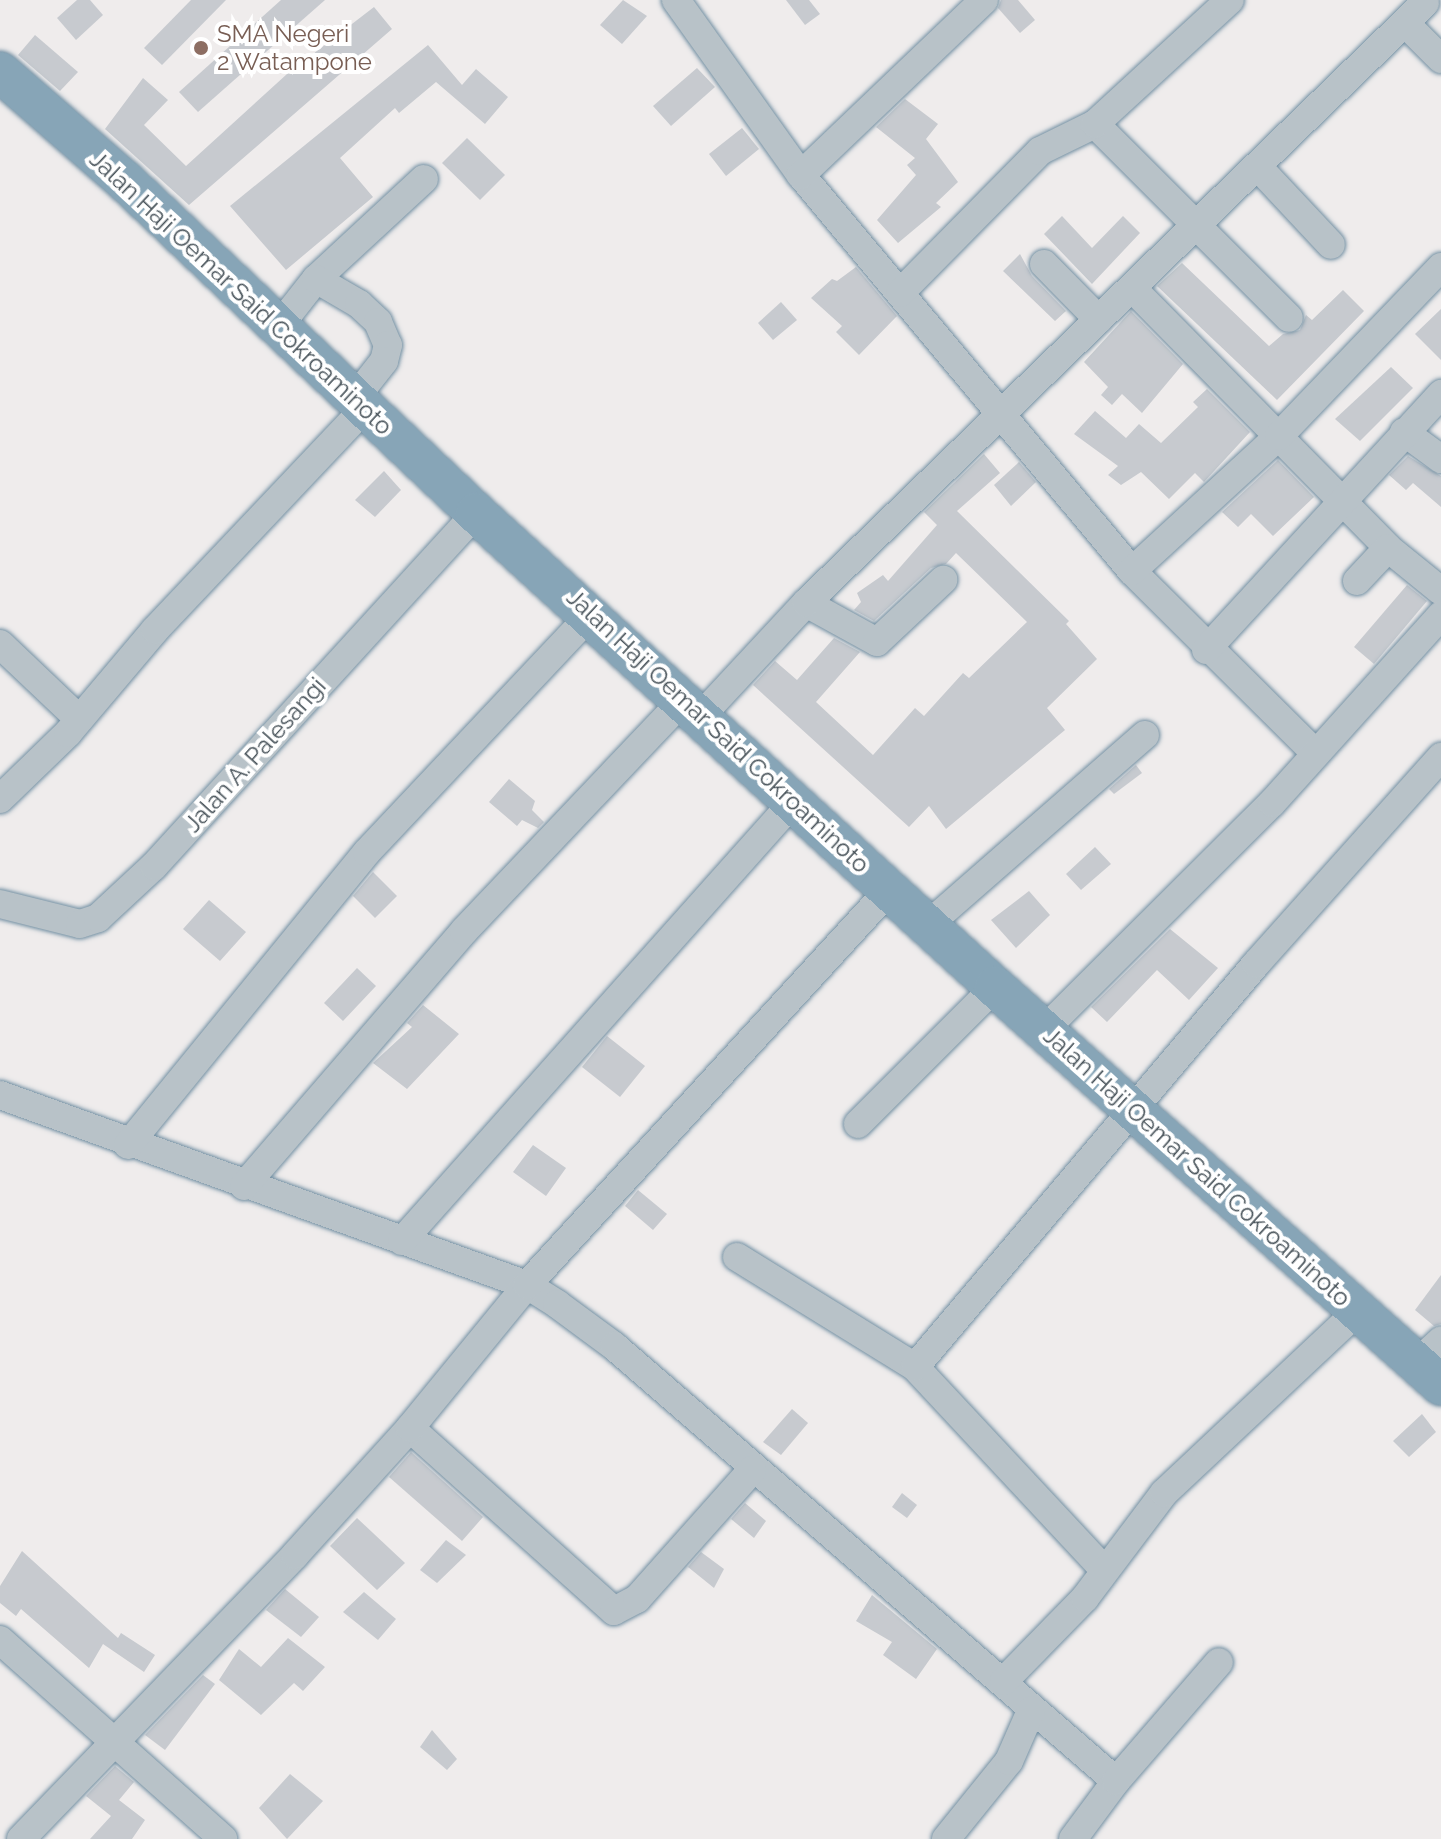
<!DOCTYPE html>
<html>
<head>
<meta charset="utf-8">
<style>
	body { margin:0 }
	#map { position:relative; width:1441px; height:1839px; overflow:hidden; background:#efecec; font-family:Raleway,sans-serif }
	div>[style] { position:absolute }
	.building>* { inset:0; background:#c7cacf }
	.roads { filter:drop-shadow(0 0 2px #7390a3) drop-shadow(0 0 2px #7390a3) }
	.minor>* { height:28px; margin:-14px; padding:0 14px; transform-origin:14px; border-radius:14px; background:#b8c2c8 }
	.highway>* { height:40px; margin:-20px; padding:0 20px; transform-origin:20px; border-radius:20px; background:#87a5b7 }
	.dots>* { width:22px; height:22px; translate:-50% -50%; box-sizing:border-box; border:4px solid #fff; border-radius:50% }
	span { translate:-50% -50%; white-space:nowrap; text-align:center; line-height:1.15; -webkit-text-stroke:8px #fff; paint-order:stroke }
	.education-label { font-size:24px; color:#785e54 }
	.left { translate:0 -50%; text-align:left }
	.street-label { font-size:24px; color:#465158 }
</style>
</head>
<body>
<div id="map">
	<div class="building">
		<div style="clip-path:polygon(77px 0,90px 0,103px 15px,76px 40px,57px 18px)"></div>
		<div style="clip-path:polygon(191px 0,226px 0,162px 65px,144px 48px)"></div>
		<div style="clip-path:polygon(281px 0,325px 0,198px 112px,179px 92px)"></div>
		<div style="clip-path:polygon(623px 0,647px 16px,622px 44px,600px 25px)"></div>
		<div style="clip-path:polygon(786px 0,809px 0,820px 14px,805px 25px)"></div>
		<div style="clip-path:polygon(1001px 0,1018px 0,1035px 20px,1020px 33px,998px 8px)"></div>
		<div style="clip-path:polygon(374px 7px,392px 29px,189px 205px,105px 129px,143px 78px,168px 100px,144px 125px,186px 166px,287px 74px)"></div>
		<div style="clip-path:polygon(35px 35px,78px 72px,60px 91px,18px 55px)"></div>
		<div style="clip-path:polygon(428px 45px,462px 85px,476px 69px,508px 97px,485px 124px,436px 82px,399px 113px,395px 108px,340px 158px,373px 197px,286px 270px,230px 206px)"></div>
		<div style="clip-path:polygon(697px 68px,715px 87px,671px 126px,653px 106px)"></div>
		<div style="clip-path:polygon(905px 99px,938px 124px,926px 139px,958px 182px,936px 203px,941px 207px,898px 243px,877px 220px,916px 175px,907px 165px,915px 158px,876px 127px)"></div>
		<div style="clip-path:polygon(742px 128px,759px 149px,726px 176px,709px 154px)"></div>
		<div style="clip-path:polygon(467px 138px,505px 175px,480px 200px,442px 163px)"></div>
		<div style="clip-path:polygon(1062px 216px,1092px 248px,1123px 216px,1140px 233px,1092px 284px,1044px 234px)"></div>
		<div style="clip-path:polygon(1020px 254px,1032px 276px,1066px 311px,1055px 321px,1003px 271px)"></div>
		<div style="clip-path:polygon(1182px 263px,1269px 346px,1283px 334px,1300px 330px,1306px 315px,1312px 320px,1343px 290px,1364px 311px,1277px 400px,1157px 286px)"></div>
		<div style="clip-path:polygon(856px 267px,897px 316px,859px 355px,836px 332px,842px 326px,811px 298px,832px 279px,837px 281px)"></div>
		<div style="clip-path:polygon(781px 302px,797px 320px,773px 340px,758px 323px)"></div>
		<div style="clip-path:polygon(1441px 309px,1441px 360px,1415px 334px)"></div>
		<div style="clip-path:polygon(1131px 311px,1183px 364px,1142px 413px,1122px 394px,1112px 405px,1101px 395px,1108px 387px,1084px 362px)"></div>
		<div style="clip-path:polygon(1391px 367px,1413px 388px,1360px 441px,1335px 419px)"></div>
		<div style="clip-path:polygon(1207px 389px,1250px 432px,1204px 482px,1195px 473px,1169px 499px,1141px 472px,1121px 485px,1108px 475px,1118px 466px,1074px 434px,1095px 411px,1126px 438px,1139px 424px,1161px 443px,1198px 407px,1193px 402px)"></div>
		<div style="clip-path:polygon(984px 454px,1000px 473px,957px 511px,1069px 621px,1066px 624px,1097px 659px,1047px 708px,1065px 730px,946px 829px,929px 806px,909px 827px,753px 685px,775px 661px,797px 680px,834px 638px,860px 652px,816px 702px,873px 755px,915px 708px,924px 716px,963px 673px,969px 678px,1027px 622px,956px 553px,946px 564px,931px 568px,874px 621px,854px 610px,861px 602px,857px 593px,883px 575px,888px 581px,937px 525px,924px 512px)"></div>
		<div style="clip-path:polygon(1408px 456px,1441px 476px,1441px 507px,1413px 483px,1406px 490px,1389px 475px)"></div>
		<div style="clip-path:polygon(1278px 460px,1314px 497px,1273px 536px,1251px 514px,1238px 527px,1222px 512px)"></div>
		<div style="clip-path:polygon(1019px 462px,1036px 482px,1011px 506px,994px 485px)"></div>
		<div style="clip-path:polygon(384px 471px,401px 490px,375px 517px,355px 500px)"></div>
		<div style="clip-path:polygon(1407px 585px,1427px 601px,1374px 664px,1354px 647px)"></div>
		<div style="clip-path:polygon(1136px 765px,1142px 773px,1114px 794px,1109px 789px)"></div>
		<div style="clip-path:polygon(509px 779px,535px 801px,532px 810px,544px 822px,538px 828px,522px 820px,517px 826px,489px 802px)"></div>
		<div style="clip-path:polygon(1095px 847px,1111px 864px,1081px 890px,1066px 874px)"></div>
		<div style="clip-path:polygon(373px 872px,397px 896px,375px 918px,353px 896px)"></div>
		<div style="clip-path:polygon(1029px 891px,1050px 915px,1016px 948px,991px 920px)"></div>
		<div style="clip-path:polygon(209px 900px,246px 932px,220px 961px,183px 929px)"></div>
		<div style="clip-path:polygon(1170px 929px,1218px 968px,1189px 1000px,1157px 970px,1107px 1022px,1091px 1007px)"></div>
		<div style="clip-path:polygon(357px 968px,376px 986px,343px 1021px,324px 1003px)"></div>
		<div style="clip-path:polygon(423px 1005px,459px 1034px,407px 1089px,373px 1063px,412px 1027px,407px 1023px)"></div>
		<div style="clip-path:polygon(607px 1036px,645px 1066px,620px 1097px,582px 1067px)"></div>
		<div style="clip-path:polygon(533px 1145px,566px 1168px,546px 1196px,513px 1172px)"></div>
		<div style="clip-path:polygon(638px 1190px,667px 1214px,653px 1230px,625px 1206px)"></div>
		<div style="clip-path:polygon(1441px 1275px,1441px 1324px,1434px 1326px,1415px 1310px)"></div>
		<div style="clip-path:polygon(792px 1409px,808px 1423px,781px 1455px,763px 1442px)"></div>
		<div style="clip-path:polygon(1422px 1414px,1436px 1432px,1409px 1457px,1393px 1441px)"></div>
		<div style="clip-path:polygon(411px 1452px,483px 1517px,462px 1541px,389px 1477px)"></div>
		<div style="clip-path:polygon(902px 1493px,917px 1505px,907px 1518px,892px 1507px)"></div>
		<div style="clip-path:polygon(745px 1503px,766px 1521px,754px 1538px,731px 1519px)"></div>
		<div style="clip-path:polygon(357px 1518px,405px 1563px,377px 1590px,330px 1546px)"></div>
		<div style="clip-path:polygon(446px 1540px,466px 1555px,437px 1583px,420px 1570px)"></div>
		<div style="clip-path:polygon(22px 1551px,118px 1638px,121px 1633px,155px 1655px,144px 1672px,103px 1644px,89px 1668px,21px 1609px,16px 1616px,0 1603px,0 1586px)"></div>
		<div style="clip-path:polygon(701px 1552px,724px 1569px,714px 1588px,688px 1567px)"></div>
		<div style="clip-path:polygon(285px 1589px,319px 1617px,301px 1637px,266px 1610px)"></div>
		<div style="clip-path:polygon(364px 1592px,396px 1619px,378px 1640px,343px 1612px)"></div>
		<div style="clip-path:polygon(872px 1595px,937px 1649px,916px 1679px,883px 1655px,892px 1642px,856px 1621px)"></div>
		<div style="clip-path:polygon(288px 1638px,325px 1667px,303px 1691px,294px 1683px,261px 1715px,219px 1680px,239px 1649px,261px 1667px)"></div>
		<div style="clip-path:polygon(203px 1675px,215px 1684px,165px 1750px,145px 1735px)"></div>
		<div style="clip-path:polygon(432px 1730px,457px 1759px,447px 1770px,420px 1747px)"></div>
		<div style="clip-path:polygon(115px 1766px,134px 1782px,119px 1800px,145px 1820px,132px 1839px,90px 1839px,111px 1816px,86px 1796px)"></div>
		<div style="clip-path:polygon(290px 1774px,323px 1801px,287px 1839px,259px 1808px)"></div>
	</div>
	<div class="roads">
		<div class="minor">
			<div style="left:676px;top:0;width:215px;rotate:54.5deg"></div>
			<div style="left:801px;top:175px;width:516px;rotate:50.11deg"></div>
			<div style="left:1132px;top:571px;width:258px;rotate:44.8deg"></div>
			<div style="left:1405px;top:23px;width:51px;rotate:45deg"></div>
			<div style="left:1095px;top:124px;width:274px;rotate:45deg"></div>
			<div style="left:1259px;top:168px;width:105px;rotate:46.9deg"></div>
			<div style="left:801px;top:175px;width:253px;rotate:-43.7deg"></div>
			<div style="left:1044px;top:264px;width:78px;rotate:45.5deg"></div>
			<div style="left:316px;top:279px;width:147px;rotate:-42.8deg"></div>
			<div style="left:1134px;top:290px;width:362px;rotate:45.4deg"></div>
			<div style="left:1388px;top:548px;width:68px;rotate:39.1deg"></div>
			<div style="left:900px;top:293px;width:199px;rotate:-45.4deg"></div>
			<div style="left:1040px;top:151px;width:61px;rotate:-26.1deg"></div>
			<div style="left:1095px;top:124px;width:183px;rotate:-42.6deg"></div>
			<div style="left:279px;top:326px;width:60px;rotate:-51.8deg"></div>
			<div style="left:316px;top:279px;width:50px;rotate:30.2deg"></div>
			<div style="left:359px;top:304px;width:26px;rotate:43deg"></div>
			<div style="left:378px;top:322px;width:25px;rotate:67deg"></div>
			<div style="left:388px;top:345px;width:16px;rotate:104deg"></div>
			<div style="left:384px;top:361px;width:47px;rotate:128.1deg"></div>
			<div style="left:1404px;top:432px;width:46px;rotate:36.1deg"></div>
			<div style="left:1132px;top:571px;width:200px;rotate:-42.6deg"></div>
			<div style="left:1279px;top:436px;width:234px;rotate:-46.2deg"></div>
			<div style="left:1357px;top:581px;width:45px;rotate:-46.8deg"></div>
			<div style="left:806px;top:603px;width:81px;rotate:28.8deg"></div>
			<div style="left:877px;top:642px;width:91px;rotate:-43.2deg"></div>
			<div style="left:0;top:644px;width:109px;rotate:43.5deg"></div>
			<div style="left:1206px;top:650px;width:348px;rotate:-47.4deg"></div>
			<div style="left:700px;top:717px;width:156px;rotate:-47.1deg"></div>
			<div style="left:806px;top:603px;width:862px;rotate:-44.11deg"></div>
			<div style="left:0;top:799px;width:95px;rotate:-44.1deg"></div>
			<div style="left:68px;top:733px;width:135px;rotate:-49.8deg"></div>
			<div style="left:155px;top:630px;width:306px;rotate:-46.6deg"></div>
			<div style="left:0;top:904px;width:82px;rotate:14deg"></div>
			<div style="left:80px;top:924px;width:19px;rotate:-18deg"></div>
			<div style="left:98px;top:918px;width:76px;rotate:-42.9deg"></div>
			<div style="left:154px;top:866px;width:478px;rotate:-47.6deg"></div>
			<div style="left:929px;top:924px;width:287px;rotate:-41.2deg"></div>
			<div style="left:1046px;top:1028px;width:319px;rotate:-44.9deg"></div>
			<div style="left:1272px;top:803px;width:253px;rotate:-48deg"></div>
			<div style="left:0;top:1095px;width:560px;rotate:19.83deg"></div>
			<div style="left:527px;top:1285px;width:36px;rotate:32deg"></div>
			<div style="left:557px;top:1304px;width:71px;rotate:36.4deg"></div>
			<div style="left:614px;top:1346px;width:664px;rotate:40.91deg"></div>
			<div style="left:1116px;top:1781px;width:72px;rotate:126.6deg"></div>
			<div style="left:858px;top:1124px;width:194px;rotate:-45deg"></div>
			<div style="left:128px;top:1145px;width:378px;rotate:-50.8deg"></div>
			<div style="left:367px;top:852px;width:327px;rotate:-46.7deg"></div>
			<div style="left:244px;top:1186px;width:337px;rotate:-49.2deg"></div>
			<div style="left:464px;top:931px;width:317px;rotate:-46.5deg"></div>
			<div style="left:402px;top:1241px;width:589px;rotate:-48.3deg"></div>
			<div style="left:737px;top:1257px;width:209px;rotate:31.7deg"></div>
			<div style="left:915px;top:1367px;width:277px;rotate:47deg"></div>
			<div style="left:1417px;top:1363px;width:33px;rotate:-43deg"></div>
			<div style="left:915px;top:1367px;width:528px;rotate:-49.76deg"></div>
			<div style="left:1256px;top:964px;width:278px;rotate:-48.2deg"></div>
			<div style="left:410px;top:1428px;width:274px;rotate:41.9deg"></div>
			<div style="left:614px;top:1611px;width:26px;rotate:-28deg"></div>
			<div style="left:637px;top:1599px;width:173px;rotate:-48.3deg"></div>
			<div style="left:0;top:1640px;width:299px;rotate:41.7deg"></div>
			<div style="left:1004px;top:1681px;width:116px;rotate:-45.7deg"></div>
			<div style="left:1085px;top:1598px;width:131px;rotate:-53deg"></div>
			<div style="left:1164px;top:1493px;width:265px;rotate:-43.2deg"></div>
			<div style="left:1116px;top:1781px;width:157px;rotate:-49.1deg"></div>
			<div style="left:21px;top:1839px;width:395px;rotate:-46deg"></div>
			<div style="left:295px;top:1555px;width:171px;rotate:-47.8deg"></div>
			<div style="left:410px;top:1428px;width:185px;rotate:-50.7deg"></div>
			<div style="left:527px;top:1285px;width:537px;rotate:-47.49deg"></div>
			<div style="left:946px;top:1839px;width:100px;rotate:-51.1deg"></div>
			<div style="left:1009px;top:1761px;width:55px;rotate:-66.3deg"></div>
		</div>
		<div class="highway">
			<div style="left:0;top:72px;width:166px;rotate:41.1deg"></div>
			<div style="left:125px;top:181px;width:483px;rotate:43.4deg"></div>
			<div style="left:476px;top:513px;width:703px;rotate:42.41deg"></div>
			<div style="left:995px;top:987px;width:598px;rotate:41.74deg"></div>
		</div>
	</div>
	<div class="dots">
		<div style="left:201px;top:48px;background:#8d6e63"></div>
	</div>
	<div class="education-label">
		<span class="left" style="left:217px;top:48px">SMA Negeri<br>2 Watampone</span>
	</div>
	<div class="street-label">
		<span style="left:241px;top:293px;rotate:43deg">Jalan Haji Oemar Said Cokroaminoto</span>
		<span style="left:718px;top:731px;rotate:43deg">Jalan Haji Oemar Said Cokroaminoto</span>
		<span style="left:255px;top:755px;rotate:-48deg">Jalan A. Palesangi</span>
		<span style="left:1197px;top:1167px;rotate:42deg">Jalan Haji Oemar Said Cokroaminoto</span>
	</div>
</div>
</body>
</html>
